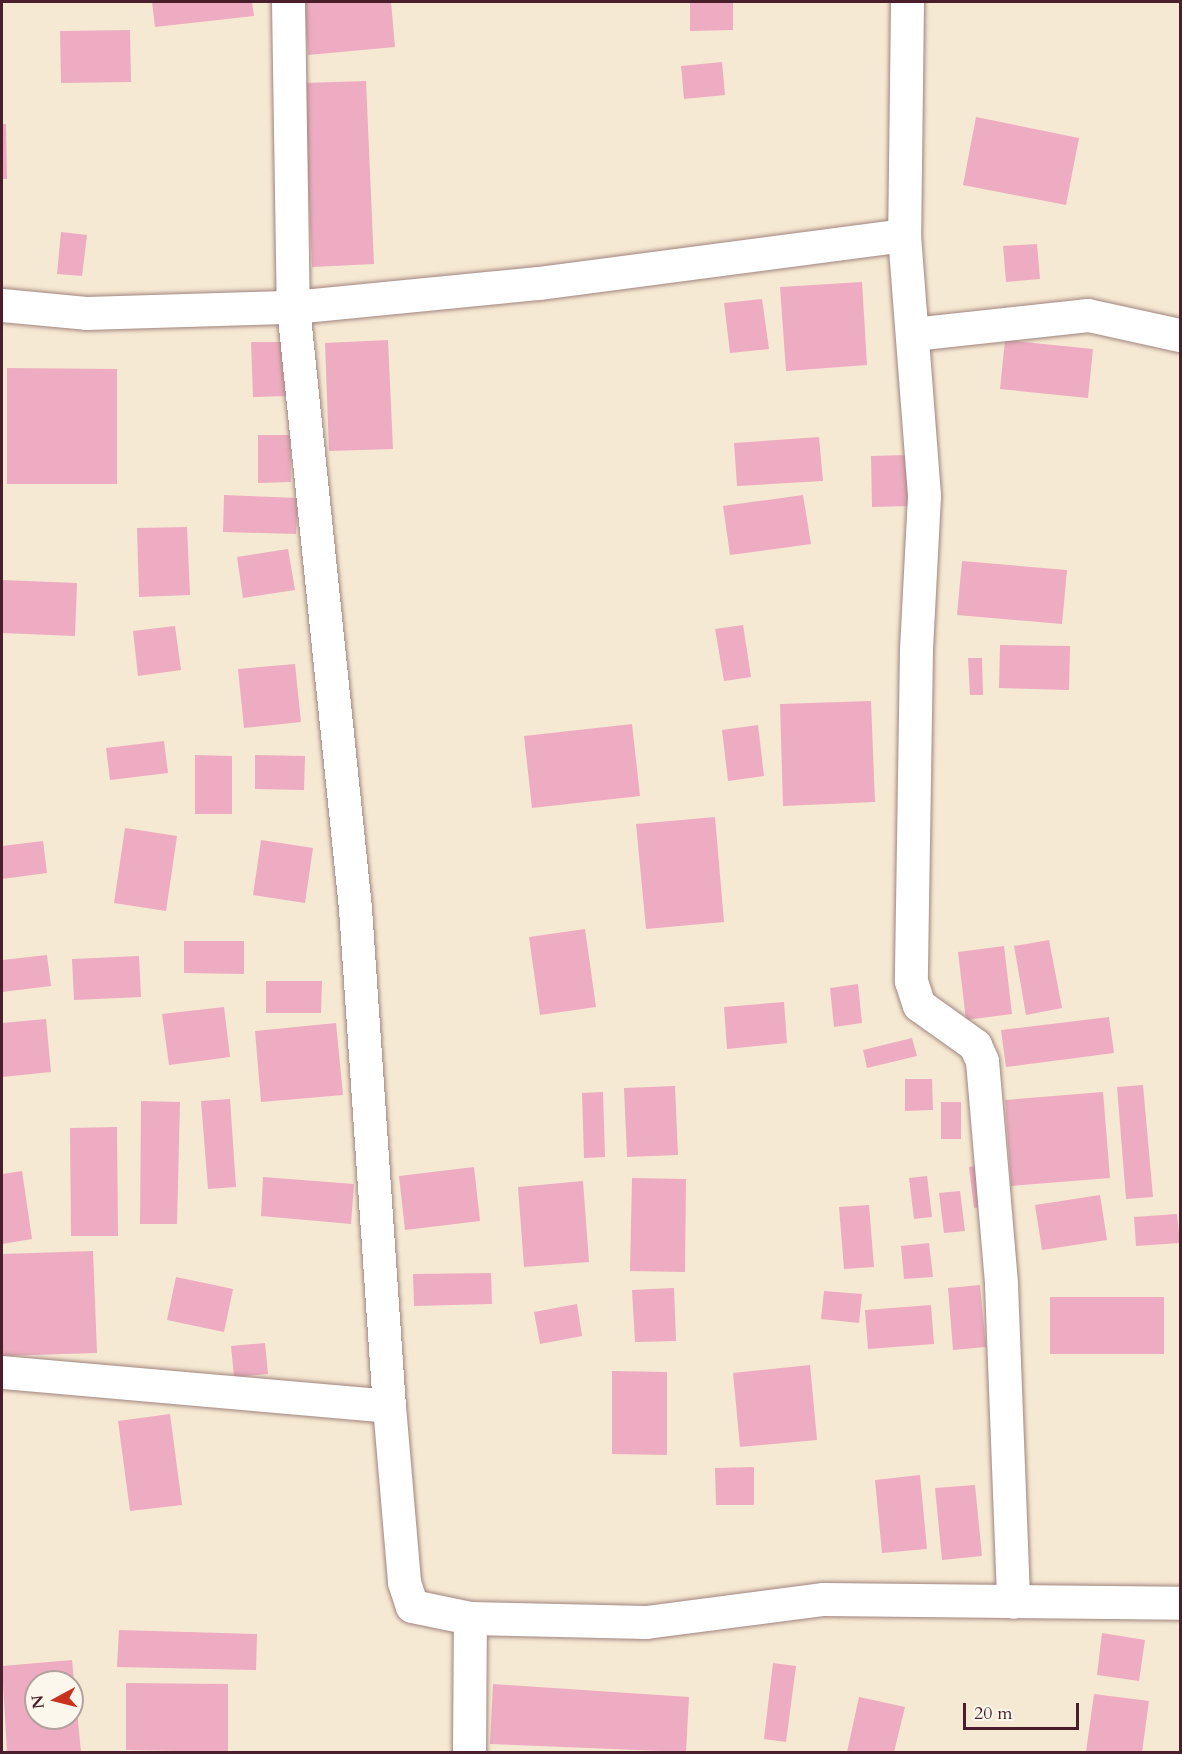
<!DOCTYPE html>
<html>
<head>
<meta charset="utf-8">
<style>
	body { margin:0 }
	#map { position:relative; width:1182px; height:1754px; overflow:hidden; background:#f6e9d3; font-family:Cardo,serif }
	div>[style] { position:absolute }
	.building>* { inset:0; background:#edacc1 }
	.roads { filter:drop-shadow(0 0 2px #a0847f) drop-shadow(0 0 2px #a0847f) }
	.street>* { height:33px; margin:-16.5px; padding:0 16.5px; transform-origin:16.5px; border-radius:16.5px; background:#fff }
	span { translate:-50% -50%; white-space:nowrap; text-align:center; line-height:1.15; -webkit-text-stroke:4.5px #fbf7ec; paint-order:stroke }
	.frame { position:absolute; inset:0; border:3px solid #4a1f2b; pointer-events:none }
	.north { position:absolute; left:24px; top:1670px; width:60px; height:60px; box-sizing:border-box; background:#fbf7ec; border:2px solid #b4a19f; border-radius:50%; rotate:263deg; font-size:16px; font-weight:700; line-height:24px; text-align:center; color:#4a1f2b }
	.north::after { content:''; display:block; margin:auto; width:21px; height:27px; background:#c8321e; clip-path:polygon(50% 0,100% 100%,50% 72%,0 100%) }
	.scale { position:absolute; left:963px; top:1703px; width:116px; height:27px; box-sizing:border-box; border:3px solid #4a1f2b; border-top:0; padding-left:8px; font-size:18px; line-height:21px; white-space:nowrap; color:#4a1f2b; -webkit-text-stroke:4px #fbf7ec; paint-order:stroke }
</style>
</head>
<body>
<div id="map">
	<div class="building">
		<div style="clip-path:polygon(152px 2px,252px 2px,254px 16px,155px 27px)"></div>
		<div style="clip-path:polygon(304px 2px,391px 2px,395px 47px,308px 55px)"></div>
		<div style="clip-path:polygon(690px 2px,733px 2px,733px 30px,690px 31px)"></div>
		<div style="clip-path:polygon(130px 30px,131px 82px,61px 83px,60px 31px)"></div>
		<div style="clip-path:polygon(722px 62px,725px 95px,684px 99px,681px 66px)"></div>
		<div style="clip-path:polygon(366px 81px,374px 264px,312px 267px,304px 83px)"></div>
		<div style="clip-path:polygon(976px 117px,1079px 138px,1066px 205px,963px 185px)"></div>
		<div style="clip-path:polygon(2px 124px,6px 124px,7px 179px,2px 179px)"></div>
		<div style="clip-path:polygon(61px 232px,87px 235px,82px 276px,57px 274px)"></div>
		<div style="clip-path:polygon(1037px 244px,1040px 279px,1006px 282px,1003px 246px)"></div>
		<div style="clip-path:polygon(862px 282px,867px 365px,786px 371px,780px 287px)"></div>
		<div style="clip-path:polygon(762px 299px,769px 349px,730px 353px,724px 303px)"></div>
		<div style="clip-path:polygon(388px 340px,393px 449px,329px 451px,325px 343px)"></div>
		<div style="clip-path:polygon(1005px 340px,1093px 349px,1088px 398px,1000px 389px)"></div>
		<div style="clip-path:polygon(251px 342px,285px 342px,287px 396px,253px 397px)"></div>
		<div style="clip-path:polygon(7px 368px,117px 369px,117px 484px,7px 484px)"></div>
		<div style="clip-path:polygon(258px 435px,290px 435px,291px 482px,258px 483px)"></div>
		<div style="clip-path:polygon(819px 437px,823px 481px,737px 486px,734px 443px)"></div>
		<div style="clip-path:polygon(907px 455px,909px 506px,872px 507px,871px 456px)"></div>
		<div style="clip-path:polygon(224px 495px,298px 498px,296px 534px,223px 532px)"></div>
		<div style="clip-path:polygon(803px 495px,811px 544px,730px 555px,723px 506px)"></div>
		<div style="clip-path:polygon(187px 527px,190px 595px,139px 597px,137px 528px)"></div>
		<div style="clip-path:polygon(288px 549px,295px 590px,243px 598px,237px 557px)"></div>
		<div style="clip-path:polygon(962px 561px,1067px 570px,1062px 624px,957px 615px)"></div>
		<div style="clip-path:polygon(2px 580px,77px 583px,75px 636px,2px 633px)"></div>
		<div style="clip-path:polygon(743px 625px,751px 677px,724px 681px,715px 629px)"></div>
		<div style="clip-path:polygon(175px 626px,181px 670px,138px 676px,133px 631px)"></div>
		<div style="clip-path:polygon(1000px 645px,1070px 646px,1069px 690px,999px 688px)"></div>
		<div style="clip-path:polygon(968px 658px,982px 658px,983px 695px,970px 695px)"></div>
		<div style="clip-path:polygon(295px 664px,301px 722px,244px 728px,238px 669px)"></div>
		<div style="clip-path:polygon(871px 701px,875px 802px,783px 806px,780px 704px)"></div>
		<div style="clip-path:polygon(632px 724px,640px 796px,532px 808px,524px 736px)"></div>
		<div style="clip-path:polygon(758px 725px,764px 776px,728px 781px,722px 730px)"></div>
		<div style="clip-path:polygon(164px 741px,168px 773px,110px 780px,106px 748px)"></div>
		<div style="clip-path:polygon(195px 755px,232px 756px,232px 814px,195px 814px)"></div>
		<div style="clip-path:polygon(255px 755px,305px 756px,304px 790px,255px 789px)"></div>
		<div style="clip-path:polygon(715px 817px,724px 922px,646px 929px,636px 824px)"></div>
		<div style="clip-path:polygon(125px 828px,177px 836px,166px 911px,114px 903px)"></div>
		<div style="clip-path:polygon(261px 840px,313px 848px,305px 903px,253px 895px)"></div>
		<div style="clip-path:polygon(43px 841px,47px 873px,2px 879px,2px 846px)"></div>
		<div style="clip-path:polygon(585px 929px,596px 1007px,540px 1015px,529px 937px)"></div>
		<div style="clip-path:polygon(1049px 940px,1062px 1008px,1026px 1015px,1014px 946px)"></div>
		<div style="clip-path:polygon(184px 941px,244px 941px,244px 974px,184px 973px)"></div>
		<div style="clip-path:polygon(1004px 946px,1012px 1014px,966px 1020px,958px 952px)"></div>
		<div style="clip-path:polygon(47px 955px,51px 986px,2px 992px,2px 960px)"></div>
		<div style="clip-path:polygon(139px 956px,141px 997px,74px 1000px,72px 959px)"></div>
		<div style="clip-path:polygon(266px 981px,322px 981px,321px 1013px,266px 1013px)"></div>
		<div style="clip-path:polygon(858px 984px,862px 1023px,834px 1027px,830px 988px)"></div>
		<div style="clip-path:polygon(784px 1002px,787px 1043px,727px 1049px,724px 1007px)"></div>
		<div style="clip-path:polygon(224px 1007px,230px 1057px,169px 1065px,162px 1014px)"></div>
		<div style="clip-path:polygon(1109px 1017px,1114px 1053px,1006px 1067px,1001px 1030px)"></div>
		<div style="clip-path:polygon(46px 1019px,51px 1072px,2px 1077px,2px 1023px)"></div>
		<div style="clip-path:polygon(336px 1023px,343px 1095px,261px 1102px,255px 1031px)"></div>
		<div style="clip-path:polygon(912px 1038px,917px 1056px,867px 1068px,863px 1050px)"></div>
		<div style="clip-path:polygon(905px 1079px,932px 1079px,933px 1110px,905px 1111px)"></div>
		<div style="clip-path:polygon(1143px 1085px,1153px 1197px,1126px 1199px,1117px 1087px)"></div>
		<div style="clip-path:polygon(675px 1086px,678px 1155px,627px 1157px,624px 1088px)"></div>
		<div style="clip-path:polygon(603px 1092px,605px 1157px,584px 1158px,582px 1093px)"></div>
		<div style="clip-path:polygon(1103px 1092px,1110px 1178px,1011px 1186px,1005px 1100px)"></div>
		<div style="clip-path:polygon(230px 1099px,236px 1187px,208px 1189px,201px 1101px)"></div>
		<div style="clip-path:polygon(141px 1101px,180px 1102px,177px 1224px,140px 1224px)"></div>
		<div style="clip-path:polygon(941px 1102px,961px 1102px,961px 1139px,941px 1139px)"></div>
		<div style="clip-path:polygon(117px 1127px,118px 1236px,71px 1236px,70px 1128px)"></div>
		<div style="clip-path:polygon(983px 1165px,988px 1206px,974px 1208px,969px 1167px)"></div>
		<div style="clip-path:polygon(474px 1167px,480px 1221px,405px 1230px,399px 1176px)"></div>
		<div style="clip-path:polygon(22px 1171px,32px 1239px,2px 1244px,2px 1174px)"></div>
		<div style="clip-path:polygon(927px 1176px,932px 1217px,914px 1219px,909px 1178px)"></div>
		<div style="clip-path:polygon(263px 1177px,354px 1184px,351px 1224px,261px 1216px)"></div>
		<div style="clip-path:polygon(632px 1178px,686px 1179px,685px 1272px,630px 1271px)"></div>
		<div style="clip-path:polygon(583px 1181px,589px 1262px,524px 1267px,518px 1187px)"></div>
		<div style="clip-path:polygon(960px 1191px,965px 1231px,944px 1233px,939px 1193px)"></div>
		<div style="clip-path:polygon(1100px 1195px,1107px 1240px,1042px 1250px,1035px 1205px)"></div>
		<div style="clip-path:polygon(869px 1205px,874px 1267px,844px 1269px,839px 1207px)"></div>
		<div style="clip-path:polygon(1177px 1214px,1180px 1243px,1136px 1246px,1134px 1217px)"></div>
		<div style="clip-path:polygon(929px 1243px,933px 1277px,904px 1279px,901px 1246px)"></div>
		<div style="clip-path:polygon(93px 1251px,97px 1353px,2px 1356px,2px 1254px)"></div>
		<div style="clip-path:polygon(491px 1273px,492px 1304px,414px 1306px,413px 1274px)"></div>
		<div style="clip-path:polygon(176px 1277px,233px 1289px,224px 1332px,167px 1320px)"></div>
		<div style="clip-path:polygon(980px 1285px,986px 1347px,953px 1350px,948px 1288px)"></div>
		<div style="clip-path:polygon(674px 1288px,676px 1341px,635px 1342px,632px 1290px)"></div>
		<div style="clip-path:polygon(824px 1291px,862px 1294px,859px 1323px,821px 1319px)"></div>
		<div style="clip-path:polygon(1050px 1297px,1164px 1297px,1164px 1354px,1050px 1354px)"></div>
		<div style="clip-path:polygon(577px 1304px,582px 1336px,540px 1344px,534px 1312px)"></div>
		<div style="clip-path:polygon(931px 1305px,934px 1344px,868px 1349px,865px 1310px)"></div>
		<div style="clip-path:polygon(265px 1343px,268px 1374px,234px 1377px,231px 1346px)"></div>
		<div style="clip-path:polygon(810px 1365px,817px 1440px,740px 1447px,733px 1373px)"></div>
		<div style="clip-path:polygon(612px 1371px,667px 1372px,667px 1455px,612px 1454px)"></div>
		<div style="clip-path:polygon(170px 1414px,182px 1505px,130px 1511px,118px 1421px)"></div>
		<div style="clip-path:polygon(754px 1467px,754px 1505px,716px 1505px,715px 1468px)"></div>
		<div style="clip-path:polygon(920px 1475px,927px 1549px,882px 1553px,875px 1480px)"></div>
		<div style="clip-path:polygon(975px 1485px,982px 1556px,942px 1560px,935px 1488px)"></div>
		<div style="clip-path:polygon(119px 1630px,257px 1634px,256px 1670px,117px 1667px)"></div>
		<div style="clip-path:polygon(1102px 1633px,1145px 1640px,1139px 1681px,1097px 1675px)"></div>
		<div style="clip-path:polygon(evenodd,72px 1660px,81px 1752px,7px 1752px,2px 1666px,72px 1660px,36px 1682px,72px 1682px,72px 1718px,36px 1718px,36px 1682px)"></div>
		<div style="clip-path:polygon(773px 1663px,796px 1666px,786px 1742px,764px 1739px)"></div>
		<div style="clip-path:polygon(126px 1683px,228px 1684px,228px 1752px,126px 1750px)"></div>
		<div style="clip-path:polygon(493px 1684px,689px 1697px,686px 1752px,490px 1744px)"></div>
		<div style="clip-path:polygon(1094px 1694px,1149px 1701px,1142px 1752px,1086px 1752px)"></div>
		<div style="clip-path:polygon(859px 1697px,905px 1707px,894px 1752px,847px 1752px)"></div>
	</div>
	<div class="roads">
		<div class="street">
			<div style="left:288px;top:2px;width:305px;rotate:89.1deg"></div>
			<div style="left:293px;top:307px;width:604px;rotate:84.11deg"></div>
			<div style="left:355px;top:908px;width:499px;rotate:86.1deg"></div>
			<div style="left:389px;top:1406px;width:177px;rotate:85.1deg"></div>
			<div style="left:404px;top:1582px;width:25px;rotate:72deg"></div>
			<div style="left:412px;top:1606px;width:59px;rotate:11.7deg"></div>
			<div style="left:470px;top:1618px;width:176px;rotate:1.3deg"></div>
			<div style="left:646px;top:1622px;width:179px;rotate:-7.4deg"></div>
			<div style="left:824px;top:1599px;width:356px;rotate:0.6deg"></div>
			<div style="left:907px;top:2px;width:233px;rotate:90.7deg"></div>
			<div style="left:904px;top:235px;width:262px;rotate:85.6deg"></div>
			<div style="left:924px;top:496px;width:154px;rotate:93deg"></div>
			<div style="left:916px;top:650px;width:331px;rotate:90.9deg"></div>
			<div style="left:911px;top:981px;width:25px;rotate:72deg"></div>
			<div style="left:919px;top:1005px;width:69px;rotate:35.5deg"></div>
			<div style="left:975px;top:1045px;width:17px;rotate:66deg"></div>
			<div style="left:982px;top:1061px;width:224px;rotate:85.1deg"></div>
			<div style="left:1001px;top:1284px;width:318px;rotate:87.8deg"></div>
			<div style="left:2px;top:305px;width:84px;rotate:5.4deg"></div>
			<div style="left:86px;top:313px;width:207px;rotate:-1.7deg"></div>
			<div style="left:293px;top:307px;width:247px;rotate:-5.6deg"></div>
			<div style="left:539px;top:283px;width:368px;rotate:-7.5deg"></div>
			<div style="left:913px;top:334px;width:176px;rotate:-6.2deg"></div>
			<div style="left:1088px;top:315px;width:94px;rotate:12.3deg"></div>
			<div style="left:2px;top:1372px;width:388px;rotate:5deg"></div>
			<div style="left:469px;top:1752px;width:134px;rotate:-89.6deg"></div>
		</div>
	</div>
	<div class="frame"></div>
	<div class="north">N</div>
	<div class="scale">20 m</div>
</div>
</body>
</html>
